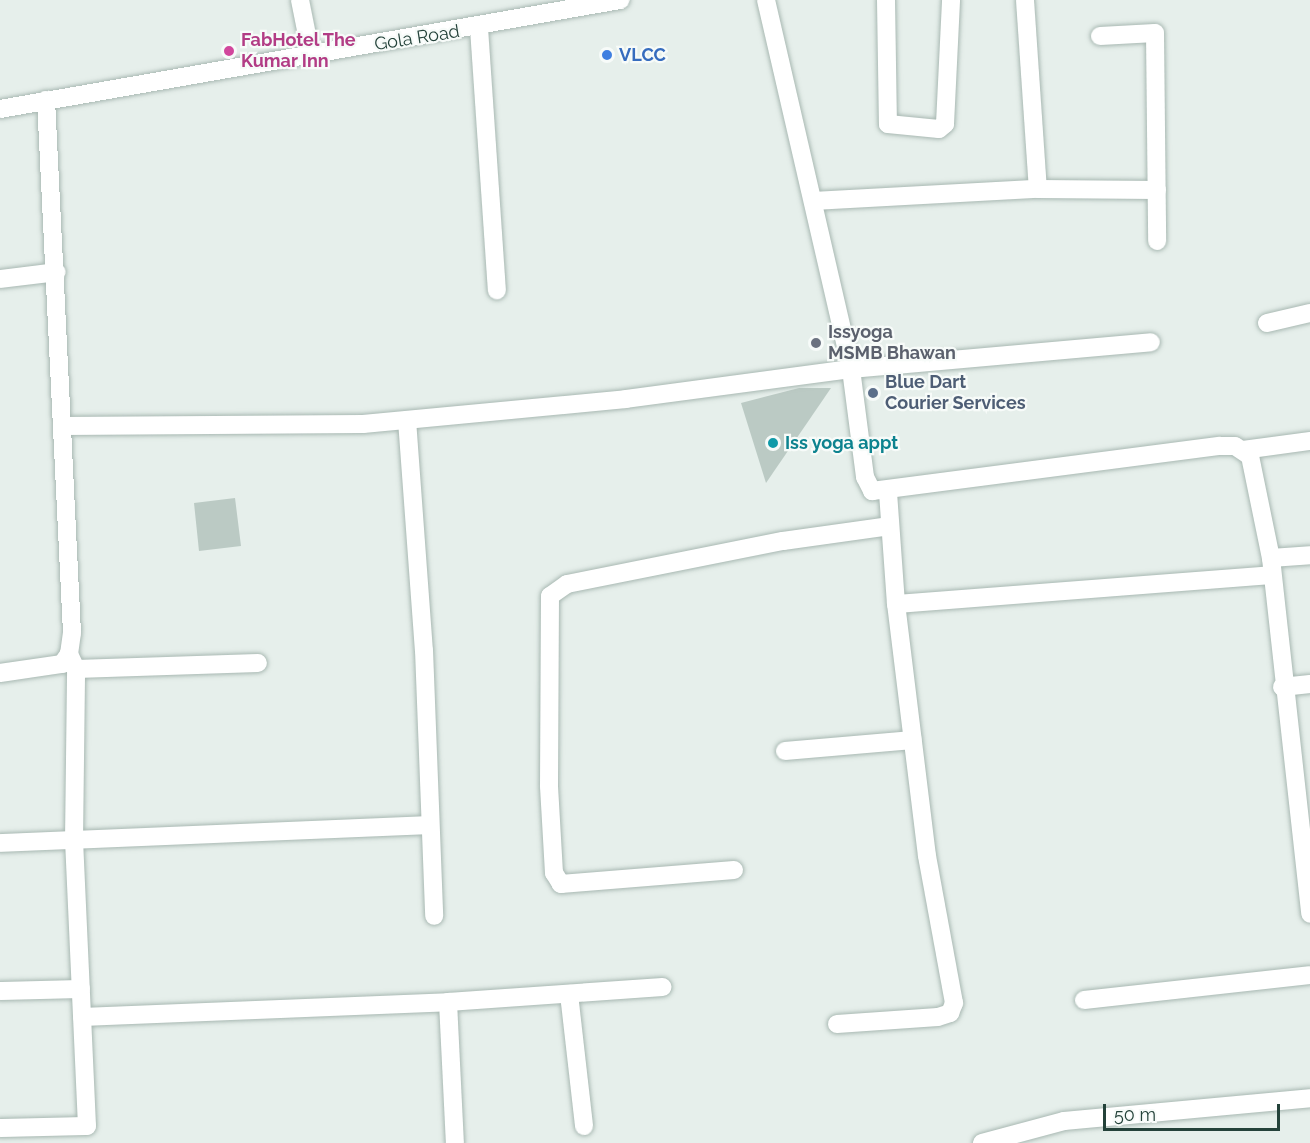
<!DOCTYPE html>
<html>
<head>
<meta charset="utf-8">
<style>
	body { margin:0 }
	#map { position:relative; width:1310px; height:1143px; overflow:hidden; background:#e6efeb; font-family:Raleway,sans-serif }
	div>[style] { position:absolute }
	.building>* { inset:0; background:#bbcac4 }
	.roads { filter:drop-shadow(0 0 2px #a8b8b2) drop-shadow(0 0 2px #a8b8b2) }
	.street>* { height:18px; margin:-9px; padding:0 9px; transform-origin:9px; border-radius:9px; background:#fff }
	.secondary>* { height:18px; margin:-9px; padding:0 9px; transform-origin:9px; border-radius:9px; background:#fff }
	.dots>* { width:16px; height:16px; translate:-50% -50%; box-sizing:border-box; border:3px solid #f7fbf9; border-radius:50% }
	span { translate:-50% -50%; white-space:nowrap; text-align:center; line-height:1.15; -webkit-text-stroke:4.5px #f7fbf9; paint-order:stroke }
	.street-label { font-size:18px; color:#24423a }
	.hotel-label { font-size:18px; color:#b23c85; font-weight:700 }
	.left { translate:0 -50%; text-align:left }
	.shop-label { font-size:18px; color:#366cbe; font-weight:700 }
	.worship-label { font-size:18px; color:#5b616d; font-weight:700 }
	.service-label { font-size:18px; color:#4e5e75; font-weight:700 }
	.culture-label { font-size:18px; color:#0d838f; font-weight:700 }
	.scale { position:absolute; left:1103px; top:1104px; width:177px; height:27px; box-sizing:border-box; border:3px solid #24423a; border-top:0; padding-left:8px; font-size:18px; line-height:21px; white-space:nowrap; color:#24423a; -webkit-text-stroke:4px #f7fbf9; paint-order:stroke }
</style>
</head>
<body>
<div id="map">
	<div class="building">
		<div style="clip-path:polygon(799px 388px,831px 388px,766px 483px,741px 403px)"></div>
		<div style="clip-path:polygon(235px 498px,241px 546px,199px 551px,194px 503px)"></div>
	</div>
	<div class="roads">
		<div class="street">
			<div style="left:300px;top:0;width:56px;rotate:78.7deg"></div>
			<div style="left:766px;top:0;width:379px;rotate:77deg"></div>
			<div style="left:851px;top:369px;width:109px;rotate:82.6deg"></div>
			<div style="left:865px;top:477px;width:16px;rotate:63deg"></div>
			<div style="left:872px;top:491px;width:351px;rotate:-7.4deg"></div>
			<div style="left:1220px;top:446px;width:15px"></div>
			<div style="left:1235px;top:446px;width:18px;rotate:34deg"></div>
			<div style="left:1250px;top:456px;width:104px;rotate:78.4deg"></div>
			<div style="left:1271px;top:558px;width:358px;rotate:83.7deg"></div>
			<div style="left:886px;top:0;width:124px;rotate:89.1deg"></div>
			<div style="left:888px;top:124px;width:51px;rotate:5.6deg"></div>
			<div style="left:939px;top:129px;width:8px;rotate:-40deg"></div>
			<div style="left:945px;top:124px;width:124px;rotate:-87.2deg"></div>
			<div style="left:1025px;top:0;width:189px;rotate:86.1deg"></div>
			<div style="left:479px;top:28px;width:263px;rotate:86.1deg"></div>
			<div style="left:1100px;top:36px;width:55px;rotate:-3.1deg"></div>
			<div style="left:1155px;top:33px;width:208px;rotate:89.4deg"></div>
			<div style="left:813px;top:201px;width:225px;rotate:-3.1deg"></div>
			<div style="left:1038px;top:189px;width:119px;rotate:0.5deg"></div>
			<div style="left:0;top:279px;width:57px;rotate:-7deg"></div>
			<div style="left:1267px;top:323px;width:44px;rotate:-13.1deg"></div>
			<div style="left:407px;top:420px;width:231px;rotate:85.8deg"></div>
			<div style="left:424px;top:650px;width:266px;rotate:87.8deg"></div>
			<div style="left:62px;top:426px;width:301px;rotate:-0.4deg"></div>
			<div style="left:363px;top:424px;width:264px;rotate:-5.4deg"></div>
			<div style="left:626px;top:399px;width:227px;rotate:-7.6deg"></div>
			<div style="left:851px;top:369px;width:301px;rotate:-5.1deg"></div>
			<div style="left:1243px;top:450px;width:68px;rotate:-7.7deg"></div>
			<div style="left:1271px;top:558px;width:39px;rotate:-4deg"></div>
			<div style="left:896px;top:604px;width:377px;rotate:-4.4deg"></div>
			<div style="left:76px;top:669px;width:182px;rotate:-1.9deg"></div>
			<div style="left:0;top:673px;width:63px;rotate:-8.3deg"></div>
			<div style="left:62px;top:664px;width:12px;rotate:-55deg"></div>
			<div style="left:69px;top:654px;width:21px;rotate:-82deg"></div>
			<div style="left:72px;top:633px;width:534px;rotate:-92.79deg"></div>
			<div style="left:1282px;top:687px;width:28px;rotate:-6deg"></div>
			<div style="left:785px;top:751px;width:128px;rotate:-4.9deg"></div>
			<div style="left:0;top:843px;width:428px;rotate:-2.4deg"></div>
			<div style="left:734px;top:870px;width:174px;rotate:175.4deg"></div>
			<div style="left:561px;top:884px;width:13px;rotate:-122deg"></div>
			<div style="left:554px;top:873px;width:87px;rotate:-93.3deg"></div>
			<div style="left:549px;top:786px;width:190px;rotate:-89.7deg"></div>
			<div style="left:550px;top:596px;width:21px;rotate:-35deg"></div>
			<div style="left:567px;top:584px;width:220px;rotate:-11.3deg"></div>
			<div style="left:783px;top:541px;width:108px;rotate:-8deg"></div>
			<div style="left:0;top:991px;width:81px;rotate:-1.4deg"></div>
			<div style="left:569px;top:994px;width:133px;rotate:83.5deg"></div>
			<div style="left:1084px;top:1000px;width:227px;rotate:-6.3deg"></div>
			<div style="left:448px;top:1002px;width:141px;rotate:87.2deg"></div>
			<div style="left:82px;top:1017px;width:366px;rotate:-2.3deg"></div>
			<div style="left:448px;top:1002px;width:215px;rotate:-4deg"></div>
			<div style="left:837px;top:1024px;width:101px;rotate:-4deg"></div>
			<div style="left:938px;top:1017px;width:13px;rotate:-18deg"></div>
			<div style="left:950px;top:1013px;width:11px;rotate:-68deg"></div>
			<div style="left:954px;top:1003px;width:149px;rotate:-100.4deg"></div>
			<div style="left:927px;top:856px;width:254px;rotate:-97deg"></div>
			<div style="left:896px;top:604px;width:112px;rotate:-94.1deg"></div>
			<div style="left:0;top:1128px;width:87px;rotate:-1.3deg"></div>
			<div style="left:87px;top:1126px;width:285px;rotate:-92.6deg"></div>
			<div style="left:74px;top:841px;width:172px;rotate:-89.3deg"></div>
			<div style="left:76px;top:669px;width:17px;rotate:-115deg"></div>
			<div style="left:982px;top:1143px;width:85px;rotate:-15deg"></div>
			<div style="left:1064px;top:1121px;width:247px;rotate:-5.3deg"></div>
		</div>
		<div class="secondary">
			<div style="left:0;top:109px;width:630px;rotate:-9.97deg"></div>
		</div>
	</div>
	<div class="dots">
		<div style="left:229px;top:51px;background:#d1479c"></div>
		<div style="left:607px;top:55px;background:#3f7fe0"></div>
		<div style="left:816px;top:343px;background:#6b7280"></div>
		<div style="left:873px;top:393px;background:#5c6f8a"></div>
		<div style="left:773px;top:443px;background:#0f9aa8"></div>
	</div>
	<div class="street-label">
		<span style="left:417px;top:38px;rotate:-9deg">Gola Road</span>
	</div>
	<div class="hotel-label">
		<span class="left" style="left:241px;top:51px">FabHotel The<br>Kumar Inn</span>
	</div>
	<div class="shop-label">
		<span class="left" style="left:619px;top:55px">VLCC</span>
	</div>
	<div class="worship-label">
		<span class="left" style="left:828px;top:343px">Issyoga<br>MSMB Bhawan</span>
	</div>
	<div class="service-label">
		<span class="left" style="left:885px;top:393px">Blue Dart<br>Courier Services</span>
	</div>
	<div class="culture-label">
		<span class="left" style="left:785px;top:443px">Iss yoga appt</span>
	</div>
	<div class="scale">50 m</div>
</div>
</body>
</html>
